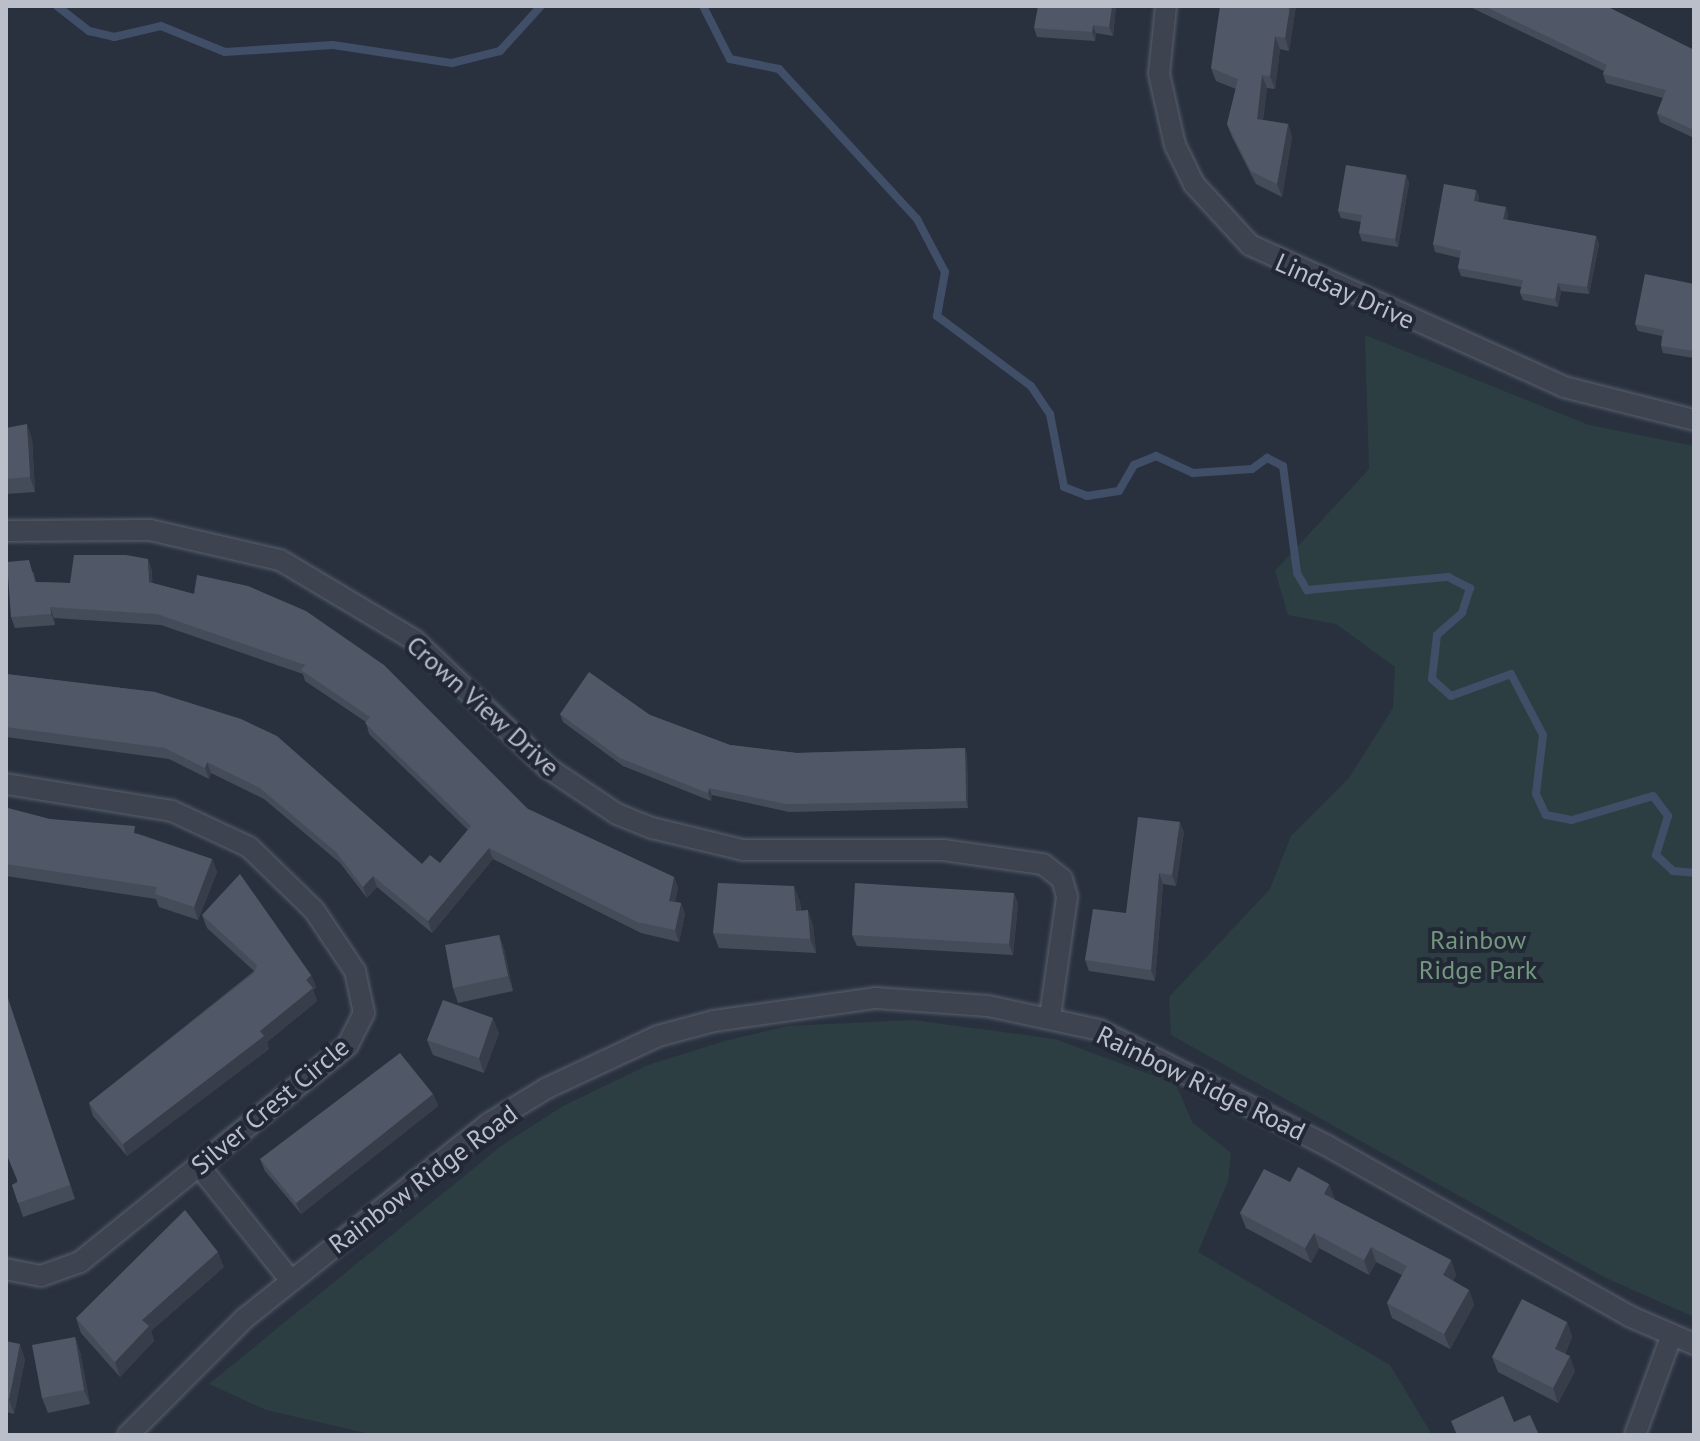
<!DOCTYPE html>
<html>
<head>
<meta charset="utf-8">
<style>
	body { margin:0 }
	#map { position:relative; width:1700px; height:1441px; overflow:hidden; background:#29313f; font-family:"PT Sans",sans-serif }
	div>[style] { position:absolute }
	.green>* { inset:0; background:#2c3e41 }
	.stream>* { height:8px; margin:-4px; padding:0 4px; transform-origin:4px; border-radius:4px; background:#414e67 }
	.roads { filter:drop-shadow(0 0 2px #5b616d) drop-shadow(0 0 2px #5b616d) }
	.street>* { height:20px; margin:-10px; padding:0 10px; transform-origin:10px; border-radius:10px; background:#3d434f }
	.wall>* { inset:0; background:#454c59 }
	.shaded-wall>* { inset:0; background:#383e49 }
	.building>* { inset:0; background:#505868 }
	span { translate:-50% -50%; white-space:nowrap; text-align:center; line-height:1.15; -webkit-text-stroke:8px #222835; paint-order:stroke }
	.street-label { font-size:26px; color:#babfca }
	.park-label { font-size:26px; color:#73987e }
	.frame { position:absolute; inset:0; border:8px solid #babfca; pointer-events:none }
</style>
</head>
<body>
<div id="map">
	<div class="green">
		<div style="clip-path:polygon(1365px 335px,1589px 425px,1694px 446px,1694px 1317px,1606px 1278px,1171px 1035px,1169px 997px,1270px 889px,1291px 836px,1349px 778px,1393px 708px,1395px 667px,1336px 624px,1288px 615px,1275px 571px,1369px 469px)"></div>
		<div style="clip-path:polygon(913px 1020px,1055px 1039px,1176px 1084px,1192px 1122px,1231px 1153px,1228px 1181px,1198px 1252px,1390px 1365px,1432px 1435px,375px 1435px,266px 1410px,209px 1384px,501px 1146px,563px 1106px,648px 1065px,725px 1041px,787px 1026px)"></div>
	</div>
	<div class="stream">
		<div style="left:57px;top:6px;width:41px;rotate:38deg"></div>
		<div style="left:89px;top:31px;width:26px;rotate:13deg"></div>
		<div style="left:114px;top:37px;width:48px;rotate:-13.2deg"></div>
		<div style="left:161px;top:26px;width:69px;rotate:22.1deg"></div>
		<div style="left:225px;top:52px;width:108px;rotate:-3.7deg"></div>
		<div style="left:333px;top:45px;width:120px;rotate:8.6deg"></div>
		<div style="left:452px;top:63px;width:49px;rotate:-14deg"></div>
		<div style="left:500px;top:51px;width:61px;rotate:-47.7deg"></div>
		<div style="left:703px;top:6px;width:59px;rotate:63deg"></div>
		<div style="left:730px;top:59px;width:50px;rotate:11.5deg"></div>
		<div style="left:779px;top:69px;width:204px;rotate:47.4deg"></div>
		<div style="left:917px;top:219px;width:60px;rotate:62.2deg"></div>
		<div style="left:945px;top:272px;width:45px;rotate:100.3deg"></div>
		<div style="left:937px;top:316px;width:117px;rotate:36.7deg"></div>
		<div style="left:1031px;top:386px;width:34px;rotate:56deg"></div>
		<div style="left:1050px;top:414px;width:74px;rotate:79.1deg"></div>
		<div style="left:1064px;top:487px;width:25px;rotate:21deg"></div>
		<div style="left:1087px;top:496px;width:32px;rotate:-9deg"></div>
		<div style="left:1119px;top:491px;width:30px;rotate:-60deg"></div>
		<div style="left:1134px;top:465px;width:24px;rotate:-22deg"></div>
		<div style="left:1156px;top:456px;width:41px;rotate:24.7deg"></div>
		<div style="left:1193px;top:473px;width:59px;rotate:-3.9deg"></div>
		<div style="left:1252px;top:469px;width:19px;rotate:-36deg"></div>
		<div style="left:1267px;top:458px;width:18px;rotate:27deg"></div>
		<div style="left:1283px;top:466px;width:108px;rotate:82.5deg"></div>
		<div style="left:1297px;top:573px;width:20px;rotate:60deg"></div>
		<div style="left:1307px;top:590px;width:142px;rotate:-5.3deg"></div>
		<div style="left:1448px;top:577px;width:25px;rotate:27deg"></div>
		<div style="left:1470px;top:588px;width:26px;rotate:108deg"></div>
		<div style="left:1462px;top:613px;width:33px;rotate:139deg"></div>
		<div style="left:1437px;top:635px;width:44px;rotate:96.5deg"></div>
		<div style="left:1432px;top:679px;width:25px;rotate:42deg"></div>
		<div style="left:1451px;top:696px;width:64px;rotate:-20.1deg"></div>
		<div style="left:1511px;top:674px;width:69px;rotate:62.3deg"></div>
		<div style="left:1543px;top:735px;width:59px;rotate:96.8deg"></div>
		<div style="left:1536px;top:794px;width:23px;rotate:65deg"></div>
		<div style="left:1546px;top:815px;width:26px;rotate:11deg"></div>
		<div style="left:1572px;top:820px;width:84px;rotate:-16.5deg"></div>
		<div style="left:1653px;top:796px;width:25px;rotate:53deg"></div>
		<div style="left:1668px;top:816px;width:41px;rotate:107.1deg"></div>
		<div style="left:1656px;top:855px;width:23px;rotate:43deg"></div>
		<div style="left:1673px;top:871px;width:21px;rotate:5deg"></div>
	</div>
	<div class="roads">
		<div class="street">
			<div style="left:1166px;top:6px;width:68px;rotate:95.9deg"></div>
			<div style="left:1159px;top:74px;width:73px;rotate:77.3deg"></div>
			<div style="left:1175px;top:145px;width:43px;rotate:64deg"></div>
			<div style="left:1194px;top:184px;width:83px;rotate:47.4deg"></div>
			<div style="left:1250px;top:245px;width:345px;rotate:24.3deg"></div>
			<div style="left:1564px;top:387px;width:134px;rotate:14.2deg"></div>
			<div style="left:6px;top:531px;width:144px;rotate:-0.4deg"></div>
			<div style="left:150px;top:530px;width:133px;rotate:13deg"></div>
			<div style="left:280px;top:560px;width:156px;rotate:30.8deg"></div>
			<div style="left:414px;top:640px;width:185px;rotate:43.7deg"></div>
			<div style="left:548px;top:768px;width:83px;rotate:33.7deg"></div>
			<div style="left:617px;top:814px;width:38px;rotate:22deg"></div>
			<div style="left:652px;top:828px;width:94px;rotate:13.6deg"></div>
			<div style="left:743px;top:850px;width:200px"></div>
			<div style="left:943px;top:850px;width:101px;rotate:8deg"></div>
			<div style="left:1043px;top:864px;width:24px;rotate:38deg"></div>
			<div style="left:1062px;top:879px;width:19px;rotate:74deg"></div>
			<div style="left:1067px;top:897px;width:120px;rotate:98.1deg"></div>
			<div style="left:6px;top:784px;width:168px;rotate:9.2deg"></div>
			<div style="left:172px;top:811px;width:85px;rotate:25.1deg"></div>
			<div style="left:249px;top:847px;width:91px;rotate:44.1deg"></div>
			<div style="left:314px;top:910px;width:73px;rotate:56.1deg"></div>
			<div style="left:355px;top:971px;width:43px;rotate:77.9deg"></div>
			<div style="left:364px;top:1013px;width:36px;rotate:117deg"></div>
			<div style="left:348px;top:1045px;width:345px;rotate:141deg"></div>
			<div style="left:80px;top:1262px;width:41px;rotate:160.3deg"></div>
			<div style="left:41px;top:1276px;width:36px;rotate:-169deg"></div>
			<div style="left:199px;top:1166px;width:147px;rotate:51.3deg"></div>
			<div style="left:128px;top:1435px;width:165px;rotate:-45deg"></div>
			<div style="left:245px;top:1318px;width:311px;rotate:-38.6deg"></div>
			<div style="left:488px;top:1124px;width:69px;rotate:-31.4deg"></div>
			<div style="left:547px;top:1088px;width:123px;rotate:-25.1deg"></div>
			<div style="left:658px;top:1036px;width:58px;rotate:-15deg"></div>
			<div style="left:714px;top:1021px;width:164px;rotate:-8.1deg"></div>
			<div style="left:876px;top:998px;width:112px;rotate:4.1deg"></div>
			<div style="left:988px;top:1006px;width:114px;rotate:12.2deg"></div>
			<div style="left:1099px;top:1030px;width:254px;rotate:26.9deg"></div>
			<div style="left:1326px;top:1145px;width:348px;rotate:29.4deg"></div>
			<div style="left:1629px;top:1316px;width:71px;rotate:23.3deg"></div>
			<div style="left:1635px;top:1435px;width:104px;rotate:-69.8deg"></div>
		</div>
	</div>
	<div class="wall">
		<div style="clip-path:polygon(1116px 6px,1113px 36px,1096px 33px,1095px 41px,1037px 37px,1034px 28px)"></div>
		<div style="clip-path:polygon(1296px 6px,1289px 51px,1280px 49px,1275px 89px,1267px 88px,1263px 120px,1288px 124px,1292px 137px,1282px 197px,1256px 184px,1232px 137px,1227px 124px,1236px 89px,1216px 81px,1211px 68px)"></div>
		<div style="clip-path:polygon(1468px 6px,1606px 6px,1694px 50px,1694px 138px,1660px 122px,1657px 113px,1663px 98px,1606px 83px,1603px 74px,1604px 71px)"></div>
		<div style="clip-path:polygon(1406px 175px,1409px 183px,1398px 247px,1362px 241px,1359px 233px,1361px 222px,1341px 218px,1338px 211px)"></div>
		<div style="clip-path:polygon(1476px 190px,1479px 197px,1478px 202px,1508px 214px,1507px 220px,1596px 236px,1599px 244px,1589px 294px,1561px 291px,1558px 307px,1523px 300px,1520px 293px,1521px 287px,1461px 276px,1458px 268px,1460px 258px,1435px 252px,1433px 244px)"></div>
		<div style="clip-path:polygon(1694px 284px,1694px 358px,1663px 353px,1661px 346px,1662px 336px,1638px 331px,1635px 324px)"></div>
		<div style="clip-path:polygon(6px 428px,32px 439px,35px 492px,6px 494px)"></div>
		<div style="clip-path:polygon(152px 570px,152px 583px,194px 594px,528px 809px,674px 877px,678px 888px,675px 902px,681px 903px,685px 914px,679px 942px,641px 933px,493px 859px,432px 933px,377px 887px,367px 898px,340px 863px,264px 799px,211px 773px,209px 779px,169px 759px,6px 737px,6px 674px,155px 692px,422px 864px,440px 863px,468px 830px,369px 734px,366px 722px,305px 681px,303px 674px,161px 625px,54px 618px,55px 625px,15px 628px,11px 617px,33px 571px,36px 582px,70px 583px)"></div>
		<div style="clip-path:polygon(560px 714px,650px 715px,730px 745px,797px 753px,965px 748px,967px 756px,968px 808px,789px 812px,712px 795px,711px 801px,623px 766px,563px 722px)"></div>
		<div style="clip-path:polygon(50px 819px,139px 834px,212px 859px,217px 872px,198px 920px,159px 907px,156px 899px,6px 876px,6px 825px)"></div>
		<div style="clip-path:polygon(1184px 832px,1176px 886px,1163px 884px,1155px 981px,1089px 971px,1085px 960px,1126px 913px)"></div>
		<div style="clip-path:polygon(1014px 893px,1018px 904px,1013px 955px,857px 946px,852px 935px)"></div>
		<div style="clip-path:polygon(800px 901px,801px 911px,813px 925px,816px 953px,719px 948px,713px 933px)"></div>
		<div style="clip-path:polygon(202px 915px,311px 975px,316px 987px,313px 990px,317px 1001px,267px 1042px,269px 1049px,127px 1156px,93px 1116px,89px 1103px,254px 971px,207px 928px)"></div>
		<div style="clip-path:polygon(499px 935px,504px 949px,513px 991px,458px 1003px,453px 988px)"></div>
		<div style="clip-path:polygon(6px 992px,75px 1199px,23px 1217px,12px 1185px,17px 1182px)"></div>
		<div style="clip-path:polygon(499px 1033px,484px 1073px,433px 1055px,427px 1040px)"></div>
		<div style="clip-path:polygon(433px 1094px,438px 1106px,301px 1214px,265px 1171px,260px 1159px)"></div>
		<div style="clip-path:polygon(1290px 1182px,1329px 1184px,1334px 1200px,1451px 1260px,1456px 1275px,1453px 1281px,1469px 1290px,1474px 1305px,1450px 1349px,1392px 1318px,1387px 1303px,1402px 1275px,1376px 1262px,1369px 1275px,1319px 1248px,1311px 1263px,1246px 1228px,1240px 1213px)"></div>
		<div style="clip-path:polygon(224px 1267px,151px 1331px,154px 1341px,120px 1377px,81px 1333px,76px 1318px)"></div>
		<div style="clip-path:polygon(1567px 1322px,1572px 1337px,1565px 1354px,1575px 1371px,1558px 1403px,1498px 1372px,1492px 1357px)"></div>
		<div style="clip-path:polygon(75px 1337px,80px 1352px,90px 1404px,48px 1413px,42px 1398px)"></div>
		<div style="clip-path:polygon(6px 1341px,25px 1359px,14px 1414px,6px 1412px)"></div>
	</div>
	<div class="shaded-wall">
		<div style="clip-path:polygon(1112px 6px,1116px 6px,1113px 36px,1109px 27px)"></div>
		<div style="clip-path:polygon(1290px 6px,1296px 6px,1289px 51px,1285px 38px)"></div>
		<div style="clip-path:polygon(1093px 25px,1096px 33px,1095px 41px,1092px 32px)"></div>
		<div style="clip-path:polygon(1275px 36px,1280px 49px,1275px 89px,1270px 76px)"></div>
		<div style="clip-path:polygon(1262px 75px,1267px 88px,1261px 132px,1257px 119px)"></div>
		<div style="clip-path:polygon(1288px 124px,1292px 137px,1282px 197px,1277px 184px)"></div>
		<div style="clip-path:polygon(1406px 175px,1409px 183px,1398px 247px,1395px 239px)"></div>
		<div style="clip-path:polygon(1476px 190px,1479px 197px,1476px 209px,1474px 201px)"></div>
		<div style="clip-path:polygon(1506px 207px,1508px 214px,1506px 227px,1503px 219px)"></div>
		<div style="clip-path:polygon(1596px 236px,1599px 244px,1589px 294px,1587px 287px)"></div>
		<div style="clip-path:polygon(1558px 283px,1561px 291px,1558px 307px,1555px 299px)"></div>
		<div style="clip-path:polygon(27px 424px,32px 439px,35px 492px,30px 477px)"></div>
		<div style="clip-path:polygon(148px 559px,152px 570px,153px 593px,149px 582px)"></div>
		<div style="clip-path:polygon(50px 607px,54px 618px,55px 625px,51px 614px)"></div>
		<div style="clip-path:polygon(965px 748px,967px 756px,968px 808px,966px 801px)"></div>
		<div style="clip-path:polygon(207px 762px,211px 773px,209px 779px,205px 768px)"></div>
		<div style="clip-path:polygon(709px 788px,712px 795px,711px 801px,708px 793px)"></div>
		<div style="clip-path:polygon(1180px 822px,1184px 832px,1176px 886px,1172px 875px)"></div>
		<div style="clip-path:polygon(489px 848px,493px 859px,432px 933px,428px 921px)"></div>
		<div style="clip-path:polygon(212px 859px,217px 872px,198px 920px,194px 907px)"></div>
		<div style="clip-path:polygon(1159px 873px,1163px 884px,1155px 981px,1151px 970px)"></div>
		<div style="clip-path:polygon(373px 876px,377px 887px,367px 898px,363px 887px)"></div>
		<div style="clip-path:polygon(674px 877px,678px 888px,673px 912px,669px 901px)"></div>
		<div style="clip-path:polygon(794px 886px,800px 901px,802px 926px,796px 911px)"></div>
		<div style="clip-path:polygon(1014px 893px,1018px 904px,1013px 955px,1009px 944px)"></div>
		<div style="clip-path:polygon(681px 903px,685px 914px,679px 942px,675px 930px)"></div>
		<div style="clip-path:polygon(808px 910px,813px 925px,816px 953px,810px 939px)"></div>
		<div style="clip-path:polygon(499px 935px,504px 949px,513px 991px,508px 976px)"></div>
		<div style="clip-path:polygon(311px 975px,316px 987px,313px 990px,317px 1001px,267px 1042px,269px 1049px,127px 1156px,123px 1144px,260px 1031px)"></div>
		<div style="clip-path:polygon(493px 1018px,499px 1033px,484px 1073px,479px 1058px)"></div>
		<div style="clip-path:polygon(433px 1094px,438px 1106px,301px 1214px,296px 1203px)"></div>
		<div style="clip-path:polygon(1329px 1184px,1335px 1199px,1329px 1209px,1324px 1194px)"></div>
		<div style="clip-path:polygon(1314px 1233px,1319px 1248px,1311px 1263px,1305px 1248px)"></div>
		<div style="clip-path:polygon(1371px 1247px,1376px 1262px,1369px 1275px,1364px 1260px)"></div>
		<div style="clip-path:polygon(218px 1252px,224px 1267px,151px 1331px,154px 1341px,120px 1377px,115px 1362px,142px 1320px)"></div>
		<div style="clip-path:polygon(1451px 1260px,1456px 1275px,1448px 1290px,1443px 1275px)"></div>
		<div style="clip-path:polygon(1469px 1290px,1474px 1305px,1450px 1349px,1444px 1334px)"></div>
		<div style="clip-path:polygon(1567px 1322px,1572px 1337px,1560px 1364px,1555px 1349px)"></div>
		<div style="clip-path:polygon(75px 1337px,80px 1352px,90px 1404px,84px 1390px)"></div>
		<div style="clip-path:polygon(20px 1344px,25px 1359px,14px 1414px,9px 1399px)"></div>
		<div style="clip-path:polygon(1570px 1356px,1575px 1371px,1558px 1403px,1553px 1388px)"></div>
	</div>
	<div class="building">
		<div style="clip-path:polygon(1038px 6px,1112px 6px,1109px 27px,1093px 25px,1092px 32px,1034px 28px)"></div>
		<div style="clip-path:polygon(1220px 6px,1290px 6px,1285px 38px,1275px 36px,1270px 76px,1262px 75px,1257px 119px,1288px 124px,1277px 184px,1251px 171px,1227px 124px,1238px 79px,1211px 68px)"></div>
		<div style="clip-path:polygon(1484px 6px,1606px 6px,1694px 50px,1694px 130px,1657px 113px,1666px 90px,1603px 74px,1607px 65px)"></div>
		<div style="clip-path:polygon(1346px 165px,1406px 175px,1395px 239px,1359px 233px,1362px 215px,1338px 211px)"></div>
		<div style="clip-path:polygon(1444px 184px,1476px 190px,1474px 201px,1506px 207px,1503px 219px,1596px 236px,1587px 287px,1558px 283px,1555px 299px,1520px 293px,1523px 280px,1458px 268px,1461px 251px,1433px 244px)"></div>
		<div style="clip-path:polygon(1645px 274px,1694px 284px,1694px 351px,1661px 346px,1664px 330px,1635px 324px)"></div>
		<div style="clip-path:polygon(27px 424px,30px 477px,6px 479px,6px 428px)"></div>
		<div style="clip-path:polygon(74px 555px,126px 555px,148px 559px,149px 582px,194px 594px,197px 575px,248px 586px,306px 611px,384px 665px,528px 809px,674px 877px,669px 901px,681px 903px,675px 930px,637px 922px,489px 848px,428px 921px,373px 876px,363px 887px,336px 852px,260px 788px,207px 762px,205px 768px,165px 748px,6px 727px,6px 674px,155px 692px,241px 719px,277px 736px,422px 864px,430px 855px,440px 863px,471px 826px,365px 723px,370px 717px,301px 670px,305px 665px,157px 614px,50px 607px,51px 614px,11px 617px,7px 562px,29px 560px,35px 582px,70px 583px)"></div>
		<div style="clip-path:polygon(589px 672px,650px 715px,730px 745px,797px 753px,965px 748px,966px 801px,786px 804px,709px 788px,708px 793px,620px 758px,560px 714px)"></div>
		<div style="clip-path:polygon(8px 808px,50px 819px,135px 826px,134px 833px,212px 859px,194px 907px,155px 894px,157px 887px,6px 864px,6px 825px)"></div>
		<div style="clip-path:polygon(1138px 817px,1180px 822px,1172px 875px,1159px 873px,1151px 970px,1085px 960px,1093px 909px,1126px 913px)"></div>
		<div style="clip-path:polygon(240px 874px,311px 975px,306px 980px,313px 988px,260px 1031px,264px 1036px,123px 1144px,89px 1103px,254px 973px,257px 965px,202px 915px)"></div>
		<div style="clip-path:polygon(718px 883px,794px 886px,796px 911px,808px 910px,810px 939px,713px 933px)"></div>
		<div style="clip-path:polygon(855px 883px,1014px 893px,1009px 944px,852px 935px)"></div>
		<div style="clip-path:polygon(499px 935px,508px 976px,453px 988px,445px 945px)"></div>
		<div style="clip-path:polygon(6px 993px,70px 1185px,18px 1203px,12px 1185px,18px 1182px,6px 1153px)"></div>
		<div style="clip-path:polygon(443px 1000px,493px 1018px,479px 1058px,427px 1040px)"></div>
		<div style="clip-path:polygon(400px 1053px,433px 1094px,296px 1203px,260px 1159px)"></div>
		<div style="clip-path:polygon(1298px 1167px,1329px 1184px,1324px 1194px,1451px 1260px,1443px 1275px,1469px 1290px,1444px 1334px,1387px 1303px,1407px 1266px,1371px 1247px,1364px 1260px,1314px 1233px,1305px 1248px,1240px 1213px,1264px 1169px,1290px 1182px)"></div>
		<div style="clip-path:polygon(185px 1210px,218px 1252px,142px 1320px,149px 1326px,115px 1362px,76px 1318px)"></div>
		<div style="clip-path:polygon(1522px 1299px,1567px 1322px,1555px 1349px,1570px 1356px,1553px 1388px,1492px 1357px)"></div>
		<div style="clip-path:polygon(75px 1337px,84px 1390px,42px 1398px,32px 1345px)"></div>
		<div style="clip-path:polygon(6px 1341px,20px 1344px,9px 1399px,6px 1399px)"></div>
		<div style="clip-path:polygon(1503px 1396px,1514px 1422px,1530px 1415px,1539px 1435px,1457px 1435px,1451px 1421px)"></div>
	</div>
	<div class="street-label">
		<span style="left:1345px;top:291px;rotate:24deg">Lindsay Drive</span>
		<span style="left:483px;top:706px;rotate:42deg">Crown View Drive</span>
		<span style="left:1201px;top:1083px;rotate:26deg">Rainbow Ridge Road</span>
		<span style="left:270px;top:1106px;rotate:-40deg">Silver Crest Circle</span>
		<span style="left:423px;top:1179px;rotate:-37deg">Rainbow Ridge Road</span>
	</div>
	<div class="park-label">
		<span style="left:1478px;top:955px">Rainbow<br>Ridge Park</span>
	</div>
	<div class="frame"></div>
</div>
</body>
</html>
